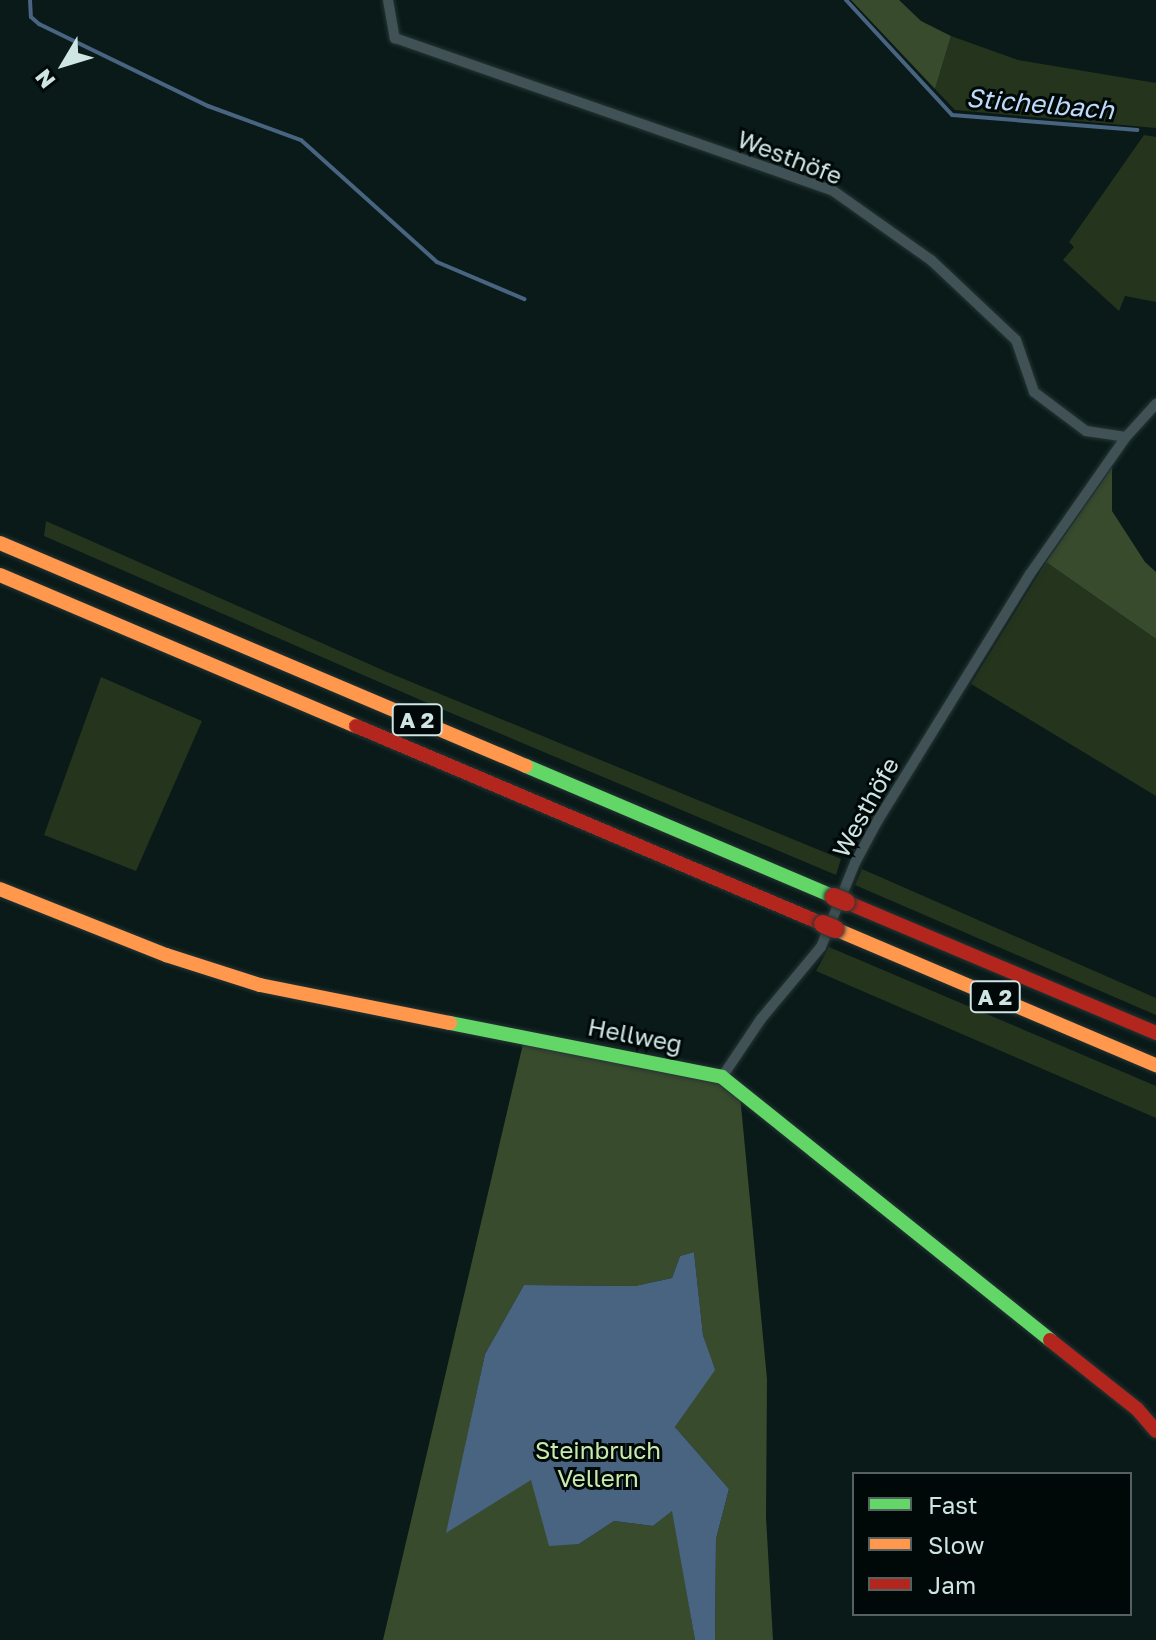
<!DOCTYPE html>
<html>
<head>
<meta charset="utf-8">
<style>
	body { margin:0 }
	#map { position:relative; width:1156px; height:1640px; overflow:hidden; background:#091a19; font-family:"Golos Text",sans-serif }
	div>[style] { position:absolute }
	.green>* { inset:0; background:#25341c }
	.forest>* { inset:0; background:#394b2d }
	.water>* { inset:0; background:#486480 }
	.stream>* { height:4px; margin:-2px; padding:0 2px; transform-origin:2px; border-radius:2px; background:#486480 }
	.roads { filter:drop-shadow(0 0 2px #263534) drop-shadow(0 0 2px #263534) }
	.street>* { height:10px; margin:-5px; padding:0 5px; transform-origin:5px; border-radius:5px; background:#405255 }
	.fast>* { height:14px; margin:-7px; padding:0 7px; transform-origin:7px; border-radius:7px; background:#63d668 }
	.slow>* { height:14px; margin:-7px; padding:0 7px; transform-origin:7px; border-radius:7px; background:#ff974d }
	.jam>* { height:14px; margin:-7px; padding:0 7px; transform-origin:7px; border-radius:7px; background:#b3261e }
	.bridges { filter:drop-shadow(0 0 2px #263534) drop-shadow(0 0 2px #263534) }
	.jam-bridge>* { height:18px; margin:-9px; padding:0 9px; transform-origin:9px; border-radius:9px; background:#b3261e }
	span { translate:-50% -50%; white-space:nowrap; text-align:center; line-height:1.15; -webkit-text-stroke:6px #000908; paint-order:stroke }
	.shield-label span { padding:2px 6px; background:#000908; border:2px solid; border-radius:6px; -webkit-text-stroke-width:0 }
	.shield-label { font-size:22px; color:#cfe5e3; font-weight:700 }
	.street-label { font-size:24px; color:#cfe5e3 }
	.park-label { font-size:24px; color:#c8ebad }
	.water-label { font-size:26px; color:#bddafa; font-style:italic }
	.legend { position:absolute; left:852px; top:1472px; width:280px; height:144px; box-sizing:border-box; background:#000908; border:2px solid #536160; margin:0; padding:10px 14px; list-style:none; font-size:24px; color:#cfe5e3 }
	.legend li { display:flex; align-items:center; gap:16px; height:40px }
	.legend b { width:40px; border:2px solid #536160 }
	.north { position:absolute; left:24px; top:24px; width:80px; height:80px; -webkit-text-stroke:6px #000908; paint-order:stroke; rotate:232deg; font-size:22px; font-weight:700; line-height:32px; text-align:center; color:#cfe5e3 }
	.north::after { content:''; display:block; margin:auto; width:28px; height:36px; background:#cfe5e3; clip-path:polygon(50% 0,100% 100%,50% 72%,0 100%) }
</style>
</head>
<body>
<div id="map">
	<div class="green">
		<div style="clip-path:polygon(951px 36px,1018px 60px,1156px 83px,1156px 128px,955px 110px,935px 89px)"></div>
		<div style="clip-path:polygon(1144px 135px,1156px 137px,1156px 302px,1125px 296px,1119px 311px,1063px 260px,1074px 247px,1069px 242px)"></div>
		<div style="clip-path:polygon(46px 521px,387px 672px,841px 859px,836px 875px,432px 705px,44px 536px)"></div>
		<div style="clip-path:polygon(1046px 562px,1156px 639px,1156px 796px,971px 684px)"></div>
		<div style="clip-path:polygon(101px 677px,202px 721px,136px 871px,44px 835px)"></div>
		<div style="clip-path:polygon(862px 869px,1156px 998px,1156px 1015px,855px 885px)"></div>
		<div style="clip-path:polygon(829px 947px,1156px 1086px,1156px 1118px,816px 971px)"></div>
	</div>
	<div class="forest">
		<div style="clip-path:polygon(851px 0,899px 0,921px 21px,951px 36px,935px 89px)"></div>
		<div style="clip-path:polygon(1112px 467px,1112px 511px,1145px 562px,1156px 572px,1156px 639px,1046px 562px)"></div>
		<div style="clip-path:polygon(523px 1044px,722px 1077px,740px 1095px,767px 1379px,766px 1517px,773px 1640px,715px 1640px,716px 1539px,729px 1489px,675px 1427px,714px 1370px,703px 1335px,694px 1252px,680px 1256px,672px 1278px,635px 1286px,524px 1285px,485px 1354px,447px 1532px,531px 1479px,579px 1544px,614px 1521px,653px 1526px,673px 1510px,695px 1640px,383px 1640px)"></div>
	</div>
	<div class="water">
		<div style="clip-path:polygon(694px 1252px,703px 1335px,715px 1370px,675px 1427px,729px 1489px,716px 1539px,715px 1640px,695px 1640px,672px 1511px,653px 1526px,614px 1521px,579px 1544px,549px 1546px,531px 1480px,446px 1533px,485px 1354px,524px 1285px,635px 1286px,672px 1278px,680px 1256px)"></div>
	</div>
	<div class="stream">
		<div style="left:30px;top:0;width:17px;rotate:87deg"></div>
		<div style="left:31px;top:17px;width:11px;rotate:41deg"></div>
		<div style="left:39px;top:24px;width:188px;rotate:25.9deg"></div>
		<div style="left:208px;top:106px;width:99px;rotate:20.1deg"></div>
		<div style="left:301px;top:140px;width:183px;rotate:41.9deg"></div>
		<div style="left:437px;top:262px;width:95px;rotate:23deg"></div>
		<div style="left:846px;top:0;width:156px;rotate:47.3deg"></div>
		<div style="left:952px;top:115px;width:186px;rotate:4.6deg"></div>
	</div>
	<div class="roads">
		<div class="street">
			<div style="left:388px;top:0;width:39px;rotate:80deg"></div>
			<div style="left:395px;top:38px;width:463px;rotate:19.2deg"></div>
			<div style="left:832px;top:190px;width:121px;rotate:35.3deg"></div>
			<div style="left:931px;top:260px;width:117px;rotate:43.3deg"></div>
			<div style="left:1016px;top:340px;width:55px;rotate:70.9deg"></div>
			<div style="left:1034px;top:392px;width:65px;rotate:36.9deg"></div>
			<div style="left:1086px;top:431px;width:40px;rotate:8.5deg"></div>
			<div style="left:722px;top:1077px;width:70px;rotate:-56.1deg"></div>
			<div style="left:761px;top:1019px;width:94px;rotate:-50.2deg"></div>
			<div style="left:821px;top:947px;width:91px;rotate:-68deg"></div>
			<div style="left:855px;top:863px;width:49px;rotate:-61.9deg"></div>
			<div style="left:878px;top:820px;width:289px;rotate:-58.3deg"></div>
			<div style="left:1030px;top:574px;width:167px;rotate:-55deg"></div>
			<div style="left:1126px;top:437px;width:45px;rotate:-47.7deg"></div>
		</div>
		<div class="fast">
			<div style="left:526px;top:766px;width:335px;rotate:23deg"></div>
			<div style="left:450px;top:1023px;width:277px;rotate:11.2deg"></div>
			<div style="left:722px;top:1077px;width:420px;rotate:38.7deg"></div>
		</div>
		<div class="slow">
			<div style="left:0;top:543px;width:571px;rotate:22.97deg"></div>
			<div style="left:0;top:575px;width:387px;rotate:23deg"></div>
			<div style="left:0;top:889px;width:179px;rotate:21.7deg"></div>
			<div style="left:166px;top:955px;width:99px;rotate:17.7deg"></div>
			<div style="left:260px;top:985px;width:194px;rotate:11.3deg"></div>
			<div style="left:835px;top:929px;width:349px;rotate:23deg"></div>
		</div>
		<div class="jam">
			<div style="left:356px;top:726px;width:507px;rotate:22.98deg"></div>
			<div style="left:846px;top:902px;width:337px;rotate:22.9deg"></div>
			<div style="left:1050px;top:1340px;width:111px;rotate:38.4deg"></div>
			<div style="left:1137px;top:1409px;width:29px;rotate:49deg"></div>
		</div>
	</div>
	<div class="bridges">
		<div class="jam-bridge">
			<div style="left:834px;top:897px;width:13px;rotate:23deg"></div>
			<div style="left:823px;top:924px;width:13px;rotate:23deg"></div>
		</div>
	</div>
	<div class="shield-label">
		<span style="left:417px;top:720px">A 2</span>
		<span style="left:995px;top:997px">A 2</span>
	</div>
	<div class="street-label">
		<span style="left:790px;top:157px;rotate:21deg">Westhöfe</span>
		<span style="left:865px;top:807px;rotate:-61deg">Westhöfe</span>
		<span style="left:635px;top:1035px;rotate:11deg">Hellweg</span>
	</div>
	<div class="park-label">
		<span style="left:598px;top:1464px">Steinbruch<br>Vellern</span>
	</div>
	<div class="water-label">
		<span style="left:1040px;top:104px;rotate:5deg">Stichelbach</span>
	</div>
	<ul class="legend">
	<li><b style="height:10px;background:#63d668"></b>Fast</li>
	<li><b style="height:10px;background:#ff974d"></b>Slow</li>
	<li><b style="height:10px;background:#b3261e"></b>Jam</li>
	</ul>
	<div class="north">N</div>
</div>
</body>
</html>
